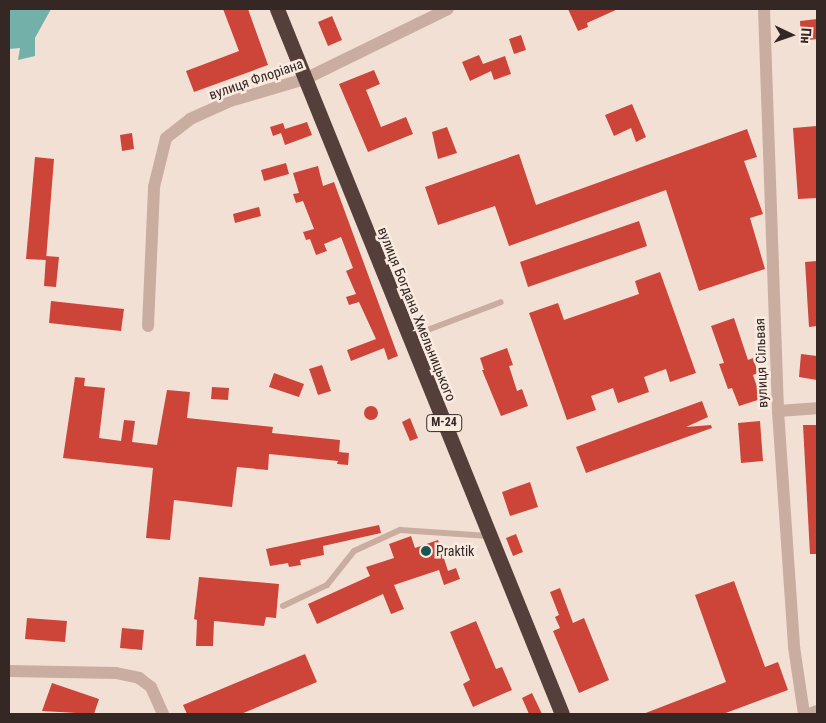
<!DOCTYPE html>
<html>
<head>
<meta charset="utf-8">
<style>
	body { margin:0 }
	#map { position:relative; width:826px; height:723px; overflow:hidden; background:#f2e0d5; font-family:"Roboto Condensed",sans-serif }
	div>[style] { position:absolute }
	.water>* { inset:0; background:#73b0a9 }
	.building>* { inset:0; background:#cd4438 }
	.round { border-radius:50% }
	.lane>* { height:6px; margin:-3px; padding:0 3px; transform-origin:3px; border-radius:3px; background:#caada1 }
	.street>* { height:12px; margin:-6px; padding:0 6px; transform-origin:6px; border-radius:6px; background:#caada1 }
	.highway>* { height:15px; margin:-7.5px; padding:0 7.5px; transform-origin:7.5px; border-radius:7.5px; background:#553f3b }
	.dots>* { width:14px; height:14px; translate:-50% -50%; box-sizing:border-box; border:2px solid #faebe1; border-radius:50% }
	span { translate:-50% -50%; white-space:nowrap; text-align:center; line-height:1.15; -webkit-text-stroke:5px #faebe1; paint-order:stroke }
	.shield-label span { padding:1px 4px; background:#faebe1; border:1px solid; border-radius:4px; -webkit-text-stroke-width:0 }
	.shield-label { font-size:12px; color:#342724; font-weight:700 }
	.street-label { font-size:14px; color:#342724 }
	.poi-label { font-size:14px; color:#342724 }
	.left { translate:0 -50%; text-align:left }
	.frame { position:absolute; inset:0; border:10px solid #342724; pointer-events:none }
	.north { position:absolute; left:766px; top:10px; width:50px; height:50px; -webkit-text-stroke:4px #faebe1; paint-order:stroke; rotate:93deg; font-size:14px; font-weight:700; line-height:20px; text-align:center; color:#342724 }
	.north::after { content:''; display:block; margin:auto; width:18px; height:22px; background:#342724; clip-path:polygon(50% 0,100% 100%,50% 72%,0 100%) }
</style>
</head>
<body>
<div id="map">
	<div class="water">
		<div style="clip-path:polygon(9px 9px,51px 9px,35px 38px,35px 56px,18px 60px,20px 48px,9px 49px)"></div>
	</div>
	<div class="building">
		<div style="clip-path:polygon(223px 9px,248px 9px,268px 65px,194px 92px,186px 71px,239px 51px)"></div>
		<div style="clip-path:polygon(568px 9px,618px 9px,587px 23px,588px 27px,578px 31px)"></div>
		<div style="clip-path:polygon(332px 16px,342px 40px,328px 46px,318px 22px)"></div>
		<div style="clip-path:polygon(817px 19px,817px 39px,801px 41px,800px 21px)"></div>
		<div style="clip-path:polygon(521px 35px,526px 50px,514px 54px,509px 39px)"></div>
		<div style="clip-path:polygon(479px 55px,483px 64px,505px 56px,511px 74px,494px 80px,491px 71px,470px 81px,462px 62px)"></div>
		<div style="clip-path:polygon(374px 70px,380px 84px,366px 90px,381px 127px,406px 117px,413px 134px,368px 152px,339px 84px)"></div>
		<div style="clip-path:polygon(632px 104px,646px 137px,636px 142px,631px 128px,614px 136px,605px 115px)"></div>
		<div style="clip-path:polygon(307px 122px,312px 135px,285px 145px,281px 133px,273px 136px,270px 127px,283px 123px,285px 129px)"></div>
		<div style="clip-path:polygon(817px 126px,817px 198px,798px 199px,793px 128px)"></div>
		<div style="clip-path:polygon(447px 127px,457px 153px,438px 159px,432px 132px)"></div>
		<div style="clip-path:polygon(747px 129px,757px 157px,744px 161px,763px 214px,750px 218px,765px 269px,699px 291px,666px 190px,509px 246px,495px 206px,438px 225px,425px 187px,519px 154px,536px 205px)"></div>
		<div style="clip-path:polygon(132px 133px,134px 149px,122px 151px,120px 135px)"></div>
		<div style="clip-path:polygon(35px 157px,54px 159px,46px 260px,26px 259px)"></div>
		<div style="clip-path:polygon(286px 163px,289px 174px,264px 181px,261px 170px)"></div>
		<div style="clip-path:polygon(318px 166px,323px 186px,334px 182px,398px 356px,388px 360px,384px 348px,351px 361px,347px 350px,376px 339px,359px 302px,349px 305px,346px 297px,356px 294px,346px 271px,353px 268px,341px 237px,324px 244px,327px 251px,316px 255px,310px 239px,306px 240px,303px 232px,314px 229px,303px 201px,296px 203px,293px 194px,299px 193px,293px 173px)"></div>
		<div style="clip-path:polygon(259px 207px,261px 216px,235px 223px,233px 214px)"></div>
		<div style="clip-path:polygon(639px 221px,647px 246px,528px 287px,520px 262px)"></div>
		<div style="clip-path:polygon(46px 256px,59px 257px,56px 287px,44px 286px)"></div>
		<div style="clip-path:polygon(817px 261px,817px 326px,809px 327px,805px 262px)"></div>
		<div style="clip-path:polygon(660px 272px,696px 373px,670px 382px,666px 369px,644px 377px,649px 392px,618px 403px,613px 388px,591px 396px,596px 410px,567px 420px,529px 313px,558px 303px,564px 320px,639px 294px,635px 281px)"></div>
		<div style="clip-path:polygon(51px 301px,124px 309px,121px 331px,49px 323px)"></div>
		<div style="clip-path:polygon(734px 318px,748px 360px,753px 358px,758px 373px,753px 375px,761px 399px,739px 406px,732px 388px,728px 389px,719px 364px,724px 363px,711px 326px)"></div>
		<div style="clip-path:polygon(507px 348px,513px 365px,509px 366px,517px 391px,522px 389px,528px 406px,501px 416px,482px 370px,484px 370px,480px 358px)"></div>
		<div style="clip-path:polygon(801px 354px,817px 356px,817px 380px,799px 377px)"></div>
		<div style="clip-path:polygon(322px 365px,331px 391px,318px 395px,309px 369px)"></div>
		<div style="clip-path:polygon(274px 373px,304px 384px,299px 397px,269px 387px)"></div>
		<div style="clip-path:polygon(75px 377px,85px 378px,84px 386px,105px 388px,99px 438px,121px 441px,124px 420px,135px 421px,132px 442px,157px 445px,167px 390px,190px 392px,187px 418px,273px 427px,272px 433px,340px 440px,339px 452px,349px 453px,348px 465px,337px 464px,338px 461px,269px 454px,268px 470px,237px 467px,232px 507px,174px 500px,170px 540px,146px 538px,153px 468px,63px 458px)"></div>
		<div style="clip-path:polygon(212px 387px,229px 388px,228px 400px,211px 399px)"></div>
		<div style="clip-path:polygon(702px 401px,708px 417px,686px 427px,711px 425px,712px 428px,586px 473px,576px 447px)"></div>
		<div class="round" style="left:364px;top:406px;width:14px;height:14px"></div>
		<div style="clip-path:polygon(410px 418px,418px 438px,410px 441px,402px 422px)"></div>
		<div style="clip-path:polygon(760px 421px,763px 461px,741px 463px,738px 423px)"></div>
		<div style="clip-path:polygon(803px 425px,817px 425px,817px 554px,810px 554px)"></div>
		<div style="clip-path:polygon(530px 482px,538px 507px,510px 516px,502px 492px)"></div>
		<div style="clip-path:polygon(379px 525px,381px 533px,323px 546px,324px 555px,300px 560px,301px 565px,289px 567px,288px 563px,270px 566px,266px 549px)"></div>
		<div style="clip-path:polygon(516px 534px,523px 552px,513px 556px,506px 538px)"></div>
		<div style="clip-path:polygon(411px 536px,415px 548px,438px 540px,448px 571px,456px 568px,460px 579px,444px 585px,439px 570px,394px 585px,404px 609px,391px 614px,383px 594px,317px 624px,308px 604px,370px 576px,366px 567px,394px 558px,389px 544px)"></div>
		<div style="clip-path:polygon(199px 577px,279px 584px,276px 618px,266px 617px,264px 626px,214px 621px,213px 646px,196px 646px,197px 620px,194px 619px)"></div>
		<div style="clip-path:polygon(734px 581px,765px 667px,778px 662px,788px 690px,723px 714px,643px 714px,726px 682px,695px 595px)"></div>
		<div style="clip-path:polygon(560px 588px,573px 623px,584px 618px,609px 680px,579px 693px,553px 631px,560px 628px,555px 617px,559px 615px,550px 592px)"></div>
		<div style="clip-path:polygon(27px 618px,67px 621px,65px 642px,25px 639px)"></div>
		<div style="clip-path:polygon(476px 621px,496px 669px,502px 667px,512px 690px,473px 707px,463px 684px,470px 680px,450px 632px)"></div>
		<div style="clip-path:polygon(122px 628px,144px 630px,142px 650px,120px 648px)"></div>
		<div style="clip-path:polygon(305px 654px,317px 682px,241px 714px,187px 714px,183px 705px)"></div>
		<div style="clip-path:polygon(52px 683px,99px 699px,94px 714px,42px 711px)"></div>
		<div style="clip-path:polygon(532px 693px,542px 714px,529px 714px,522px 698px)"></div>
	</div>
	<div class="lane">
		<div style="left:409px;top:337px;width:98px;rotate:-20.8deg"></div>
		<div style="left:283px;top:606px;width:49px;rotate:-25.5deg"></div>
		<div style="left:327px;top:585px;width:43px;rotate:-51.5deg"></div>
		<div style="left:354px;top:551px;width:51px;rotate:-24.5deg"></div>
		<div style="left:400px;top:530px;width:89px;rotate:3.9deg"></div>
	</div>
	<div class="street">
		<div style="left:764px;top:9px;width:402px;rotate:88deg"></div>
		<div style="left:778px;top:411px;width:237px;rotate:86.1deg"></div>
		<div style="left:794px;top:647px;width:68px;rotate:81.5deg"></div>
		<div style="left:148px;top:326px;width:139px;rotate:-87.5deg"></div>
		<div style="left:154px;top:187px;width:50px;rotate:-76.2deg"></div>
		<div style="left:166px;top:138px;width:31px;rotate:-38deg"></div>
		<div style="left:190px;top:119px;width:44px;rotate:-24.2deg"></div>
		<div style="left:230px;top:101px;width:78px;rotate:-16.3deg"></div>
		<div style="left:305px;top:79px;width:159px;rotate:-26.1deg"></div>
		<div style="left:778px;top:411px;width:39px;rotate:-4deg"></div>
		<div style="left:9px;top:671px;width:107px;rotate:1.1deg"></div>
		<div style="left:116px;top:673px;width:24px;rotate:12deg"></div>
		<div style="left:139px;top:678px;width:15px;rotate:37deg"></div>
		<div style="left:151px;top:687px;width:30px;rotate:66deg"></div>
		<div style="left:809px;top:714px;width:9px;rotate:-21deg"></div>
	</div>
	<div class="highway">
		<div style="left:277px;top:9px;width:760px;rotate:67.99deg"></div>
	</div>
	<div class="dots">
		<div style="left:426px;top:551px;background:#185751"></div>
	</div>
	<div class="shield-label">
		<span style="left:444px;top:423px">М-24</span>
	</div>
	<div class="street-label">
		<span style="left:256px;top:79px;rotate:-19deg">вулиця Флоріана</span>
		<span style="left:417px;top:314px;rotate:68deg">вулиця Богдана Хмельницького</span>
		<span style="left:761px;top:363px;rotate:-92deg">вулиця Сільвая</span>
	</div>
	<div class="poi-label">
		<span class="left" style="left:436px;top:551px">Praktik</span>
	</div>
	<div class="frame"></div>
	<div class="north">Пн</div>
</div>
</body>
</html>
